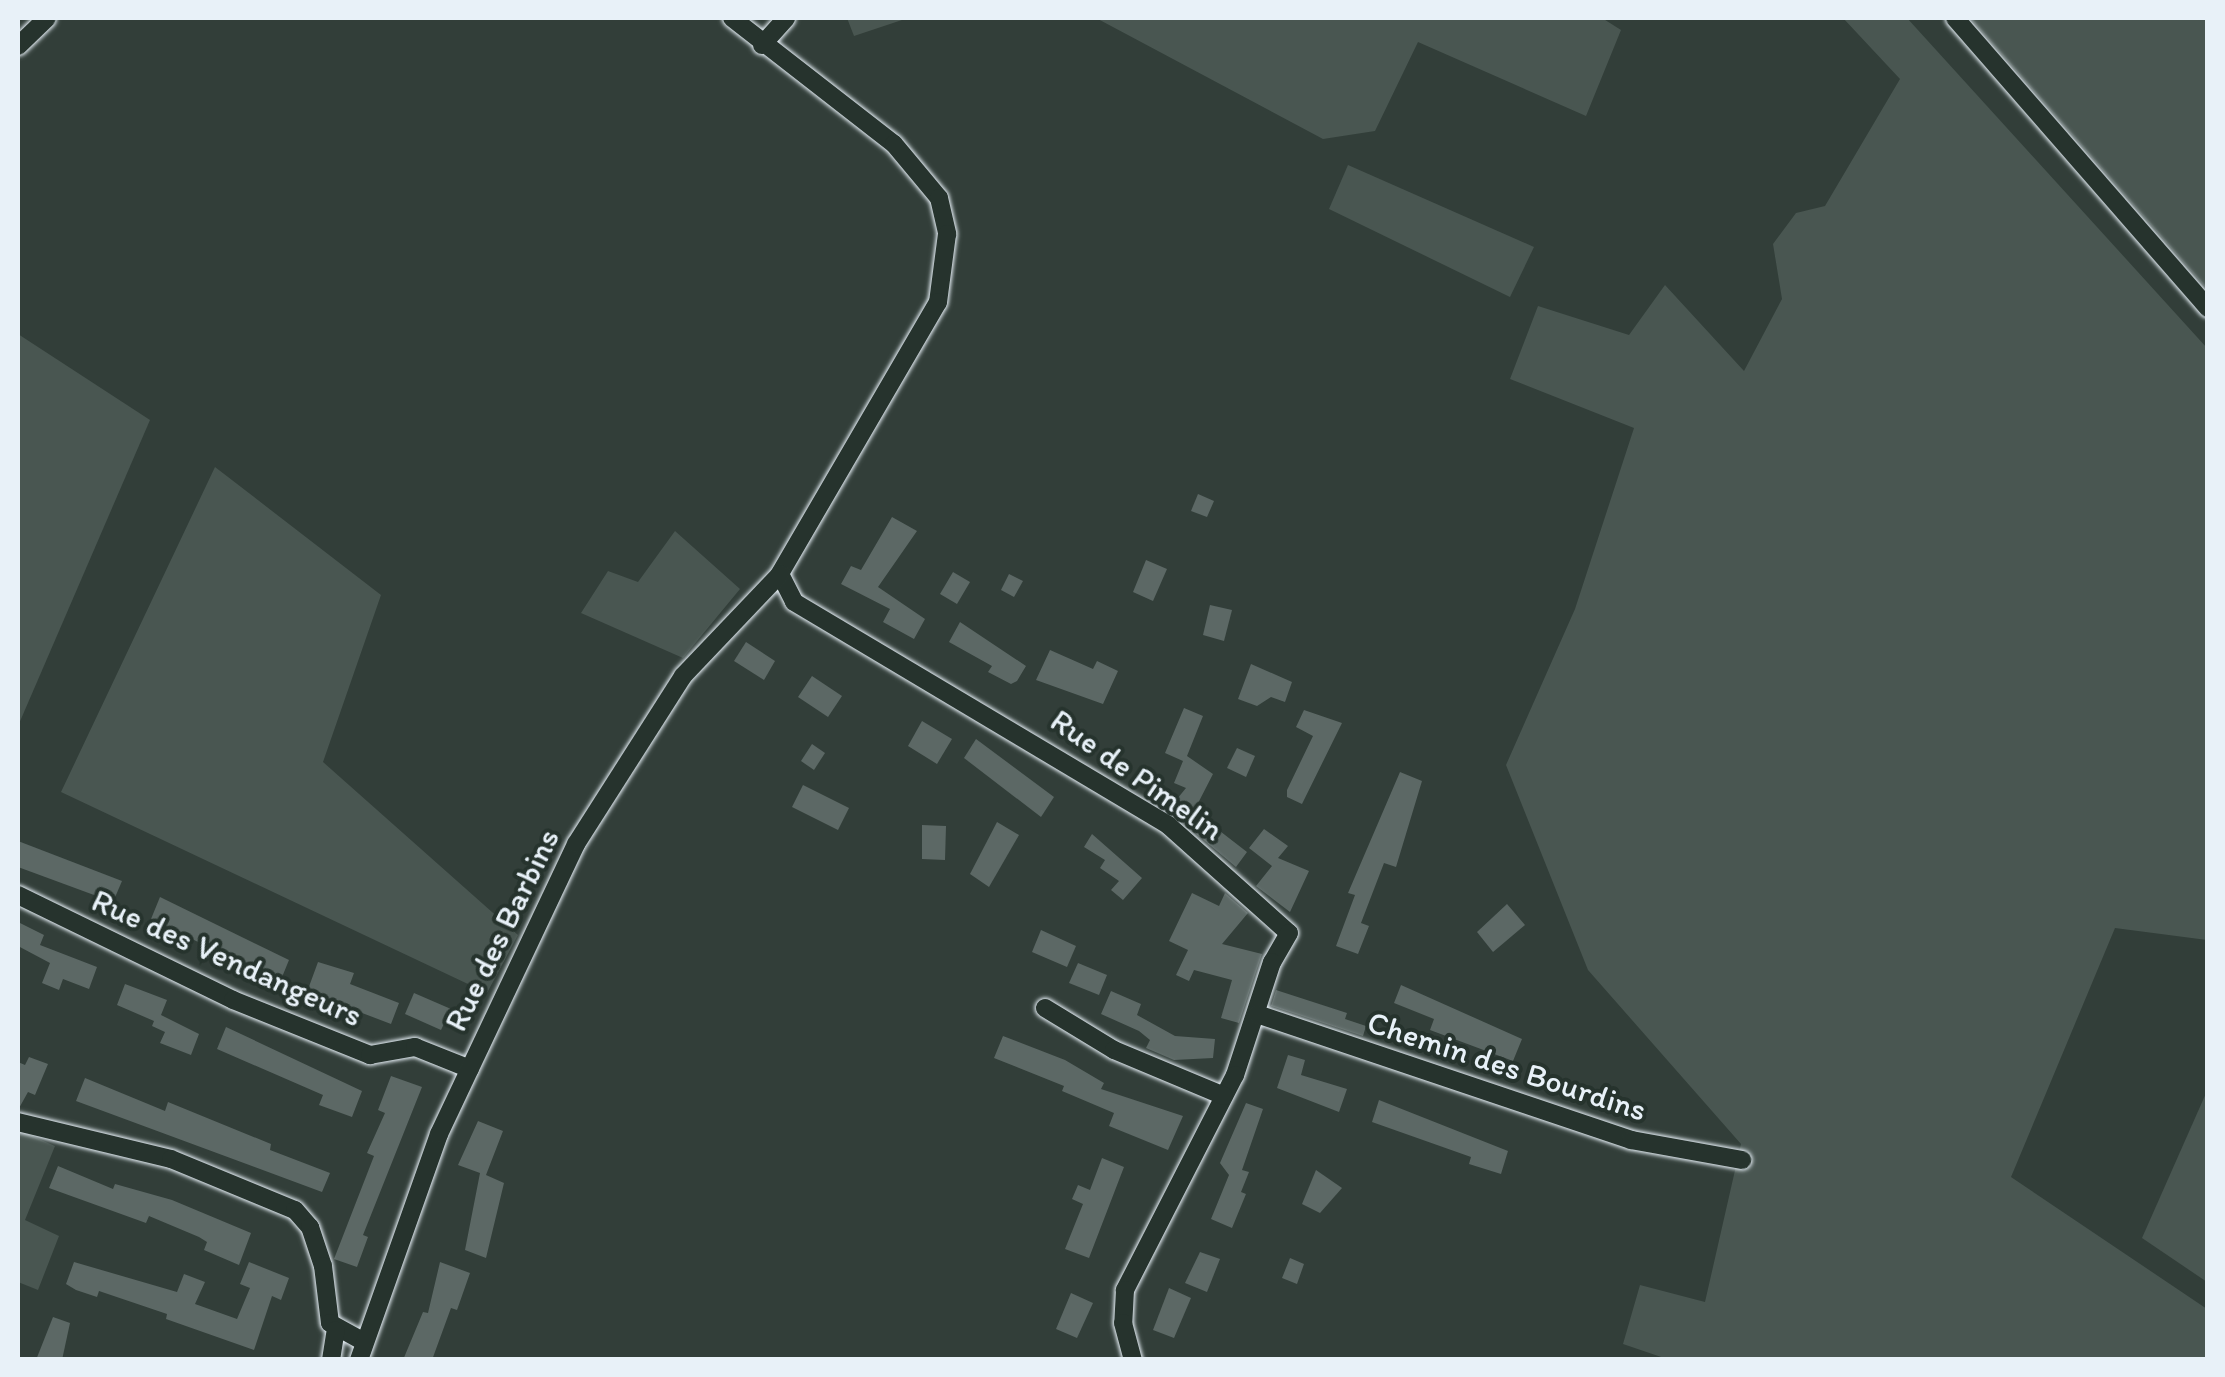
<!DOCTYPE html>
<html>
<head>
<meta charset="utf-8">
<style>
	body { margin:0 }
	#map { position:relative; width:2225px; height:1377px; overflow:hidden; background:#323e39; font-family:Itim,sans-serif }
	div>[style] { position:absolute }
	.green>* { inset:0; background:#495651 }
	.building>* { inset:0; background:#5c6865 }
	.roads { filter:drop-shadow(0 0 2px #e8f1f8) drop-shadow(0 0 2px #e8f1f8) }
	.minor>* { height:18px; margin:-9px; padding:0 9px; transform-origin:9px; border-radius:9px; background:#26332d }
	span { translate:-50% -50%; white-space:nowrap; text-align:center; line-height:1.15; -webkit-text-stroke:8px #26332d; paint-order:stroke }
	.street-label { font-size:32px; color:#e8f1f8 }
	.frame { position:absolute; inset:0; border:20px solid #e8f1f8; pointer-events:none }
</style>
</head>
<body>
<div id="map">
	<div class="green">
		<div style="clip-path:polygon(847px 18px,908px 18px,854px 36px)"></div>
		<div style="clip-path:polygon(1096px 18px,1602px 18px,1621px 30px,1586px 116px,1418px 42px,1375px 131px,1323px 139px)"></div>
		<div style="clip-path:polygon(1843px 18px,1907px 18px,2207px 348px,2207px 940px,2115px 928px,2011px 1177px,2207px 1309px,2207px 1359px,1670px 1360px,1623px 1344px,1640px 1285px,1705px 1302px,1741px 1144px,1588px 970px,1506px 765px,1575px 609px,1634px 428px,1510px 379px,1538px 306px,1629px 335px,1665px 285px,1744px 371px,1782px 299px,1773px 244px,1796px 213px,1825px 206px,1900px 79px)"></div>
		<div style="clip-path:polygon(1970px 18px,2207px 18px,2207px 289px)"></div>
		<div style="clip-path:polygon(1348px 165px,1534px 247px,1510px 297px,1329px 209px)"></div>
		<div style="clip-path:polygon(18px 334px,150px 420px,18px 726px)"></div>
		<div style="clip-path:polygon(215px 467px,381px 595px,323px 762px,518px 935px,487px 993px,61px 792px)"></div>
		<div style="clip-path:polygon(675px 531px,740px 589px,683px 658px,581px 613px,608px 571px,638px 582px)"></div>
		<div style="clip-path:polygon(2207px 1091px,2207px 1282px,2142px 1238px)"></div>
		<div style="clip-path:polygon(18px 1130px,55px 1146px,25px 1220px,59px 1236px,38px 1290px,18px 1282px)"></div>
	</div>
	<div class="building">
		<div style="clip-path:polygon(1198px 494px,1214px 501px,1207px 517px,1191px 511px)"></div>
		<div style="clip-path:polygon(892px 517px,917px 531px,878px 587px,925px 619px,914px 639px,883px 622px,890px 609px,841px 584px,851px 566px,861px 570px)"></div>
		<div style="clip-path:polygon(1146px 560px,1167px 569px,1153px 601px,1133px 592px)"></div>
		<div style="clip-path:polygon(953px 572px,970px 582px,957px 604px,940px 594px)"></div>
		<div style="clip-path:polygon(1009px 574px,1023px 581px,1014px 597px,1001px 590px)"></div>
		<div style="clip-path:polygon(1210px 605px,1232px 610px,1224px 641px,1203px 635px)"></div>
		<div style="clip-path:polygon(960px 622px,1026px 666px,1017px 681px,1011px 684px,988px 672px,992px 666px,949px 642px)"></div>
		<div style="clip-path:polygon(746px 642px,775px 661px,764px 680px,734px 661px)"></div>
		<div style="clip-path:polygon(1050px 650px,1093px 669px,1097px 661px,1118px 671px,1103px 704px,1036px 680px)"></div>
		<div style="clip-path:polygon(1251px 664px,1292px 682px,1285px 702px,1271px 697px,1257px 706px,1238px 699px)"></div>
		<div style="clip-path:polygon(812px 676px,842px 696px,828px 717px,798px 697px)"></div>
		<div style="clip-path:polygon(1184px 708px,1203px 716px,1187px 756px,1213px 774px,1194px 811px,1247px 852px,1236px 867px,1168px 810px,1186px 788px,1174px 783px,1183px 761px,1165px 753px)"></div>
		<div style="clip-path:polygon(1304px 710px,1342px 723px,1302px 804px,1287px 797px,1287px 790px,1313px 736px,1296px 727px)"></div>
		<div style="clip-path:polygon(922px 721px,952px 739px,937px 764px,908px 746px)"></div>
		<div style="clip-path:polygon(976px 739px,1054px 797px,1041px 817px,964px 758px)"></div>
		<div style="clip-path:polygon(812px 744px,825px 753px,814px 770px,801px 761px)"></div>
		<div style="clip-path:polygon(1237px 748px,1255px 756px,1246px 777px,1227px 768px)"></div>
		<div style="clip-path:polygon(1400px 772px,1422px 781px,1396px 867px,1384px 863px,1361px 923px,1369px 926px,1358px 954px,1336px 946px,1355px 895px,1348px 893px)"></div>
		<div style="clip-path:polygon(803px 785px,849px 808px,838px 830px,792px 807px)"></div>
		<div style="clip-path:polygon(997px 822px,1019px 835px,989px 887px,970px 874px)"></div>
		<div style="clip-path:polygon(922px 825px,946px 826px,945px 860px,922px 859px)"></div>
		<div style="clip-path:polygon(1264px 829px,1288px 846px,1278px 858px,1309px 871px,1290px 912px,1256px 886px,1272px 866px,1249px 848px)"></div>
		<div style="clip-path:polygon(1092px 834px,1142px 878px,1123px 900px,1111px 890px,1119px 881px,1100px 868px,1105px 860px,1084px 847px)"></div>
		<div style="clip-path:polygon(18px 841px,122px 881px,113px 902px,18px 867px)"></div>
		<div style="clip-path:polygon(1192px 893px,1219px 906px,1225px 893px,1248px 913px,1222px 944px,1262px 954px,1239px 1023px,1221px 1018px,1232px 980px,1194px 970px,1189px 981px,1176px 975px,1188px 950px,1169px 941px)"></div>
		<div style="clip-path:polygon(160px 897px,289px 960px,280px 982px,151px 919px)"></div>
		<div style="clip-path:polygon(1507px 904px,1525px 925px,1493px 952px,1477px 932px)"></div>
		<div style="clip-path:polygon(18px 922px,44px 935px,40px 945px,97px 967px,89px 989px,63px 979px,59px 990px,42px 983px,50px 963px,18px 946px)"></div>
		<div style="clip-path:polygon(1041px 930px,1076px 946px,1067px 967px,1032px 952px)"></div>
		<div style="clip-path:polygon(318px 962px,354px 973px,350px 984px,399px 1003px,391px 1024px,307px 992px)"></div>
		<div style="clip-path:polygon(1078px 963px,1107px 975px,1099px 995px,1069px 983px)"></div>
		<div style="clip-path:polygon(125px 984px,167px 1000px,161px 1015px,199px 1034px,191px 1055px,160px 1043px,165px 1032px,152px 1026px,154px 1021px,117px 1005px)"></div>
		<div style="clip-path:polygon(1401px 985px,1522px 1039px,1513px 1061px,1430px 1030px,1434px 1019px,1394px 1003px)"></div>
		<div style="clip-path:polygon(1276px 990px,1347px 1013px,1345px 1019px,1366px 1026px,1363px 1036px,1271px 1006px)"></div>
		<div style="clip-path:polygon(1111px 991px,1141px 1004px,1137px 1015px,1175px 1036px,1215px 1039px,1213px 1058px,1174px 1060px,1146px 1048px,1150px 1040px,1139px 1031px,1101px 1014px)"></div>
		<div style="clip-path:polygon(414px 993px,451px 1009px,441px 1030px,405px 1014px)"></div>
		<div style="clip-path:polygon(226px 1027px,362px 1091px,352px 1117px,319px 1105px,323px 1095px,217px 1049px)"></div>
		<div style="clip-path:polygon(1003px 1036px,1065px 1060px,1104px 1083px,1101px 1089px,1183px 1116px,1168px 1150px,1109px 1126px,1114px 1113px,1062px 1091px,1064px 1086px,994px 1058px)"></div>
		<div style="clip-path:polygon(1288px 1055px,1305px 1060px,1301px 1075px,1347px 1089px,1339px 1112px,1277px 1088px)"></div>
		<div style="clip-path:polygon(29px 1057px,48px 1064px,35px 1095px,28px 1092px,18px 1110px,18px 1062px,25px 1065px)"></div>
		<div style="clip-path:polygon(391px 1076px,422px 1087px,363px 1235px,368px 1237px,357px 1267px,334px 1259px,374px 1156px,367px 1153px,385px 1113px,378px 1110px)"></div>
		<div style="clip-path:polygon(85px 1078px,165px 1111px,168px 1102px,271px 1144px,270px 1150px,330px 1173px,322px 1192px,76px 1101px)"></div>
		<div style="clip-path:polygon(1379px 1100px,1508px 1151px,1501px 1174px,1469px 1164px,1471px 1157px,1372px 1122px)"></div>
		<div style="clip-path:polygon(1246px 1103px,1263px 1109px,1242px 1170px,1249px 1172px,1241px 1192px,1246px 1194px,1232px 1228px,1211px 1219px,1229px 1175px,1220px 1163px)"></div>
		<div style="clip-path:polygon(478px 1121px,503px 1131px,486px 1175px,504px 1183px,486px 1258px,465px 1250px,480px 1173px,458px 1165px)"></div>
		<div style="clip-path:polygon(1102px 1158px,1124px 1167px,1089px 1258px,1065px 1249px,1083px 1204px,1072px 1199px,1078px 1185px,1090px 1190px)"></div>
		<div style="clip-path:polygon(58px 1166px,113px 1189px,115px 1184px,172px 1200px,251px 1233px,239px 1265px,204px 1250px,207px 1242px,199px 1237px,149px 1216px,146px 1223px,49px 1188px)"></div>
		<div style="clip-path:polygon(1316px 1170px,1342px 1188px,1320px 1213px,1302px 1204px)"></div>
		<div style="clip-path:polygon(1200px 1252px,1220px 1259px,1207px 1292px,1185px 1283px)"></div>
		<div style="clip-path:polygon(1290px 1258px,1304px 1264px,1297px 1284px,1282px 1278px)"></div>
		<div style="clip-path:polygon(74px 1262px,177px 1292px,184px 1274px,205px 1282px,195px 1304px,237px 1319px,250px 1288px,240px 1284px,249px 1262px,289px 1278px,281px 1300px,272px 1296px,254px 1350px,166px 1319px,167px 1314px,99px 1291px,97px 1297px,76px 1290px,66px 1284px)"></div>
		<div style="clip-path:polygon(440px 1262px,470px 1273px,457px 1310px,451px 1308px,432px 1360px,403px 1360px,423px 1312px,428px 1313px)"></div>
		<div style="clip-path:polygon(1169px 1288px,1191px 1298px,1174px 1338px,1153px 1330px)"></div>
		<div style="clip-path:polygon(1071px 1293px,1093px 1303px,1077px 1338px,1056px 1329px)"></div>
		<div style="clip-path:polygon(53px 1317px,70px 1323px,62px 1360px,36px 1360px)"></div>
	</div>
	<div class="roads">
		<div class="minor">
			<div style="left:732px;top:18px;width:205px;rotate:37.9deg"></div>
			<div style="left:894px;top:144px;width:70px;rotate:50.2deg"></div>
			<div style="left:939px;top:198px;width:37px;rotate:77deg"></div>
			<div style="left:947px;top:234px;width:69px;rotate:97.5deg"></div>
			<div style="left:938px;top:302px;width:315px;rotate:120.2deg"></div>
			<div style="left:780px;top:574px;width:31px;rotate:63deg"></div>
			<div style="left:794px;top:602px;width:435px;rotate:30.8deg"></div>
			<div style="left:1168px;top:825px;width:162px;rotate:41.8deg"></div>
			<div style="left:1289px;top:933px;width:34px;rotate:120deg"></div>
			<div style="left:1272px;top:962px;width:119px;rotate:108.1deg"></div>
			<div style="left:1235px;top:1075px;width:242px;rotate:117.1deg"></div>
			<div style="left:1125px;top:1290px;width:33px;rotate:93deg"></div>
			<div style="left:1123px;top:1323px;width:38px;rotate:75deg"></div>
			<div style="left:1955px;top:18px;width:385px;rotate:48.9deg"></div>
			<div style="left:762px;top:45px;width:36px;rotate:-48deg"></div>
			<div style="left:18px;top:46px;width:40px;rotate:-44deg"></div>
			<div style="left:18px;top:895px;width:239px;rotate:26deg"></div>
			<div style="left:233px;top:1000px;width:148px;rotate:21.9deg"></div>
			<div style="left:370px;top:1055px;width:46px;rotate:-10.1deg"></div>
			<div style="left:415px;top:1047px;width:59px;rotate:21.8deg"></div>
			<div style="left:1045px;top:1008px;width:81px;rotate:31.3deg"></div>
			<div style="left:1114px;top:1050px;width:119px;rotate:22.7deg"></div>
			<div style="left:1257px;top:1014px;width:395px;rotate:18.6deg"></div>
			<div style="left:1631px;top:1140px;width:113px;rotate:10.2deg"></div>
			<div style="left:18px;top:1122px;width:157px;rotate:13.6deg"></div>
			<div style="left:171px;top:1159px;width:134px;rotate:22.4deg"></div>
			<div style="left:295px;top:1210px;width:23px;rotate:49deg"></div>
			<div style="left:310px;top:1227px;width:41px;rotate:71.6deg"></div>
			<div style="left:323px;top:1266px;width:57px;rotate:83deg"></div>
			<div style="left:330px;top:1323px;width:39px;rotate:29deg"></div>
			<div style="left:331px;top:1360px;width:30px;rotate:-81deg"></div>
			<div style="left:359px;top:1360px;width:240px;rotate:-70.5deg"></div>
			<div style="left:439px;top:1134px;width:321px;rotate:-64.7deg"></div>
			<div style="left:576px;top:844px;width:199px;rotate:-57.5deg"></div>
			<div style="left:683px;top:676px;width:141px;rotate:-46.4deg"></div>
		</div>
	</div>
	<div class="street-label">
		<span style="left:1137px;top:775px;rotate:35deg">Rue de Pimelin</span>
		<span style="left:502px;top:930px;rotate:-64deg">Rue des Barbins</span>
		<span style="left:227px;top:958px;rotate:24deg">Rue des Vendangeurs</span>
		<span style="left:1507px;top:1066px;rotate:18deg">Chemin des Bourdins</span>
	</div>
	<div class="frame"></div>
</div>
</body>
</html>
